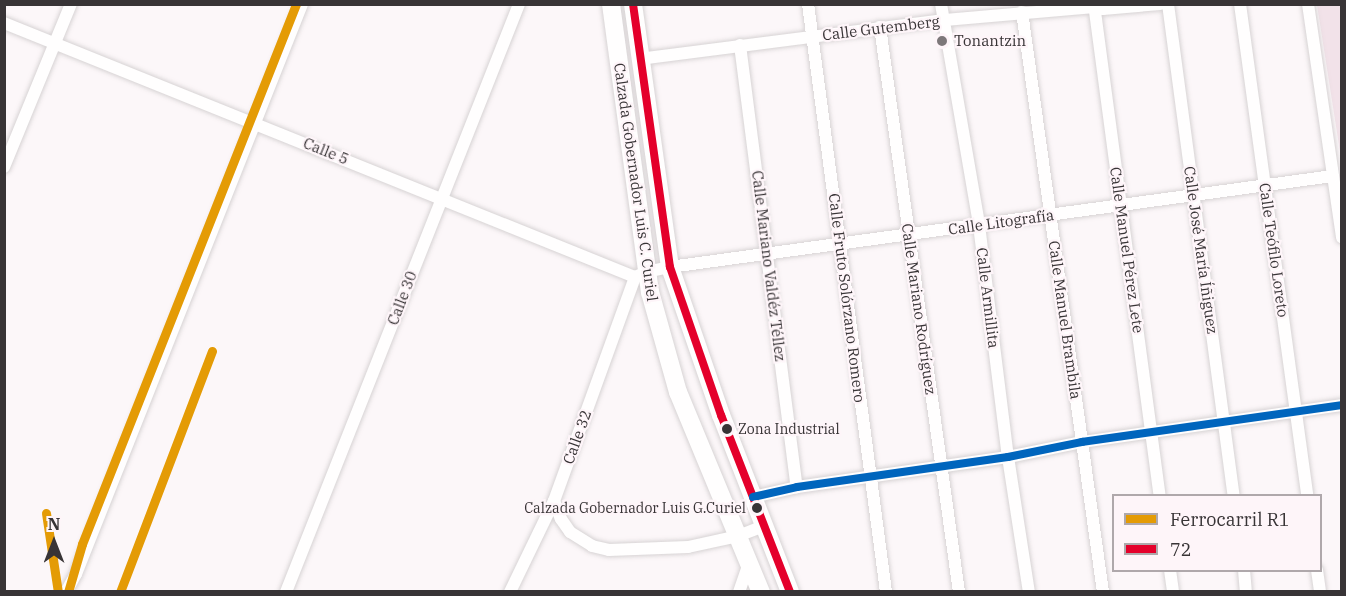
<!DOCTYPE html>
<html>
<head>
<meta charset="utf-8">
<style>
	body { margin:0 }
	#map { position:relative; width:1346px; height:596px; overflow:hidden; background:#fcf7f9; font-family:"IBM Plex Serif",serif }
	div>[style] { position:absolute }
	.green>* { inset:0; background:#f2e2e9 }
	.roads { filter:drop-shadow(0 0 2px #d7d3d4) drop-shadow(0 0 2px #d7d3d4) }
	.minor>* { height:12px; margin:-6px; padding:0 6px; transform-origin:6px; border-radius:6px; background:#fffefe }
	.primary>* { height:18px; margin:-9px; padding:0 9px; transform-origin:9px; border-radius:9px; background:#fffefe }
	.bus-1>* { height:8px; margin:-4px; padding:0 4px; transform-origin:4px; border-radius:4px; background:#e4002b }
	.bus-2>* { height:8px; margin:-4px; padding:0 4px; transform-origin:4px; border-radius:4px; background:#0065bd }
	.rail-1>* { height:9px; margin:-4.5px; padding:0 4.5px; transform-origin:4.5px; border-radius:4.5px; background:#e49b05 }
	.dots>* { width:16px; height:16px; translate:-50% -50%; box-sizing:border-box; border:3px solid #fef5f9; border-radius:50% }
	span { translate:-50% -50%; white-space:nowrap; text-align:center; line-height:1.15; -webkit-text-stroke:4.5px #fef5f9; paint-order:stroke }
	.bus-label { font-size:14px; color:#383436 }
	.left { translate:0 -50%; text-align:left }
	.right { translate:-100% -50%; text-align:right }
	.street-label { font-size:15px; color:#383436 }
	.poi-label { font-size:15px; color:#383436 }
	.frame { position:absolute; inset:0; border:6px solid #383436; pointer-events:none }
	.legend { position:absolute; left:1112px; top:494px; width:210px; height:78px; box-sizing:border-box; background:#fef5f9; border:2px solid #afa8ab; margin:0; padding:8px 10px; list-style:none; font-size:18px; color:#383436 }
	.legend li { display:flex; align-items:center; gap:12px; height:30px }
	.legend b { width:30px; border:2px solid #afa8ab }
	.north { position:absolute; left:24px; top:512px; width:60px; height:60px; -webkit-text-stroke:4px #fef5f9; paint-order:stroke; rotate:0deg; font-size:16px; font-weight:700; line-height:24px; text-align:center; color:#383436 }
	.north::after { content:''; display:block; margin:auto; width:21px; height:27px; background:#383436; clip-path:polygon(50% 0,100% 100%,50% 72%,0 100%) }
</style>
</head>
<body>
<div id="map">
	<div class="green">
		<div style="clip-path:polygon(1317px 5px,1341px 5px,1341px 158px)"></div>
	</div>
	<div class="roads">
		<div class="minor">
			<div style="left:808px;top:4px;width:593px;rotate:82.44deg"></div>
			<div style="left:941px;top:4px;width:224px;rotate:80.2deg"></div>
			<div style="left:979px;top:225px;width:234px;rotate:82.9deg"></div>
			<div style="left:1008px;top:457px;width:137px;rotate:81.2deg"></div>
			<div style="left:1094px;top:4px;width:496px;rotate:82.4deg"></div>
			<div style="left:1168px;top:4px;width:496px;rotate:82.4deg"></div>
			<div style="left:1240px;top:4px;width:497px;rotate:82.2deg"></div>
			<div style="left:1308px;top:4px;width:236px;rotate:81.7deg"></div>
			<div style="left:1022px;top:12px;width:586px;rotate:82.05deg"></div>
			<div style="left:4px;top:23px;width:680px;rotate:21.93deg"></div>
			<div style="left:635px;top:277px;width:12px;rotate:-24deg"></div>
			<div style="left:646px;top:272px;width:25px;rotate:-12deg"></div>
			<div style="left:670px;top:267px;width:669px;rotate:-7.82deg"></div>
			<div style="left:880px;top:27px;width:570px;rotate:82.04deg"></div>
			<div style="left:740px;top:45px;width:446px;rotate:82.7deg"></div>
			<div style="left:639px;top:59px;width:308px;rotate:-7.3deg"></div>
			<div style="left:945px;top:20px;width:150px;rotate:-5deg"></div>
			<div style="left:1094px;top:7px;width:9px;rotate:13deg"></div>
			<div style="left:1103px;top:9px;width:57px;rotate:-5deg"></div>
			<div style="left:4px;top:167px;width:176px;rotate:-67.7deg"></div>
			<div style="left:753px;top:497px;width:45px;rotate:-12.8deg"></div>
			<div style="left:797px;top:487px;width:213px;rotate:-8.1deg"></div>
			<div style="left:1008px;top:457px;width:76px;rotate:-11.5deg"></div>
			<div style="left:1082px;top:442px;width:263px;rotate:-8.1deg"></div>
			<div style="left:554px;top:501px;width:19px;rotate:69deg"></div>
			<div style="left:561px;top:519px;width:16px;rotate:55deg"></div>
			<div style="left:570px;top:532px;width:26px;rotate:32deg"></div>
			<div style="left:592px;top:546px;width:17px;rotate:13deg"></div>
			<div style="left:609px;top:550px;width:79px;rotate:-2.2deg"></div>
			<div style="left:688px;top:547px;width:51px;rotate:-12.4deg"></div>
			<div style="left:738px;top:536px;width:28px;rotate:-21deg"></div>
			<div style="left:1170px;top:570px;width:22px;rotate:82deg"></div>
			<div style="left:1244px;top:570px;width:22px;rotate:85deg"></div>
			<div style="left:1317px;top:570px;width:22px;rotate:82deg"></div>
			<div style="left:66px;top:592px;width:21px;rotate:-61deg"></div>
			<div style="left:76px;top:574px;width:613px;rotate:-68.37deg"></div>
			<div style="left:286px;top:592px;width:632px;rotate:-68.38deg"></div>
			<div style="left:510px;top:592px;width:101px;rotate:-64.2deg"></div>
			<div style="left:554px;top:501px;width:238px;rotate:-70.1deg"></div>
			<div style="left:739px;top:592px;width:31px;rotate:-71deg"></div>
		</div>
		<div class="primary">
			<div style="left:611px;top:4px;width:291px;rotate:82.3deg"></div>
			<div style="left:650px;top:292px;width:104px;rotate:74.4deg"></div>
			<div style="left:678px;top:392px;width:217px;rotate:67.5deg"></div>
			<div style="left:633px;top:4px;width:266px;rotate:82deg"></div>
			<div style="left:670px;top:267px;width:157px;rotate:71deg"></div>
			<div style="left:721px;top:415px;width:190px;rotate:68.7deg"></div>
		</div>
	</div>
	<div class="bus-1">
		<div style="left:633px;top:4px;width:266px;rotate:82deg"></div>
		<div style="left:670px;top:267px;width:157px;rotate:71deg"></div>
		<div style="left:721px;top:415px;width:190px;rotate:68.7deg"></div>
	</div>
	<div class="bus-2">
		<div style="left:753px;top:497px;width:45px;rotate:-12.8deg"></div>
		<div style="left:797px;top:487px;width:213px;rotate:-8.1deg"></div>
		<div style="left:1008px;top:457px;width:76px;rotate:-11.5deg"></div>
		<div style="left:1082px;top:442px;width:263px;rotate:-8.1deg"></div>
	</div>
	<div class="rail-1">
		<div style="left:46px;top:513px;width:80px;rotate:81.4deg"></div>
		<div style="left:68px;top:592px;width:50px;rotate:-73.7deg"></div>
		<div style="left:82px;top:544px;width:581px;rotate:-68.38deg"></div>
		<div style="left:120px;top:592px;width:258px;rotate:-69.1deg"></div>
	</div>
	<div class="dots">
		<div style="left:942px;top:41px;background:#7d787a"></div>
		<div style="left:727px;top:429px;background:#383436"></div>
		<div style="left:757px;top:508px;background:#383436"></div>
	</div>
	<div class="bus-label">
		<span class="left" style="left:738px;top:429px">Zona Industrial</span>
		<span class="right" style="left:746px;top:508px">Calzada Gobernador Luis G.Curiel</span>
	</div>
	<div class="street-label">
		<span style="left:881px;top:28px;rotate:-7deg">Calle Gutemberg</span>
		<span style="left:326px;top:151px;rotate:22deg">Calle 5</span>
		<span style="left:636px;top:182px;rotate:82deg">Calzada Gobernador Luis C. Curiel</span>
		<span style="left:1001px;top:222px;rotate:-8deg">Calle Litografía</span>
		<span style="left:1127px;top:250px;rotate:82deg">Calle Manuel Pérez Lete</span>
		<span style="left:1201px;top:250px;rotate:82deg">Calle José María Íñiguez</span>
		<span style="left:1274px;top:250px;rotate:82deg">Calle Teófilo Loreto</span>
		<span style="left:769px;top:266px;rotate:83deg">Calle Mariano Valdéz Téllez</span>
		<span style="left:402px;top:298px;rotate:-69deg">Calle 30</span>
		<span style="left:847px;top:298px;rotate:83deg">Calle Fruto Solórzano Romero</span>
		<span style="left:988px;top:298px;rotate:83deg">Calle Armillita</span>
		<span style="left:919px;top:309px;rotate:82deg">Calle Mariano Rodríguez</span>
		<span style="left:1065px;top:320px;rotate:82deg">Calle Manuel Brambila</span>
		<span style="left:577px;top:437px;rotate:-70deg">Calle 32</span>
	</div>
	<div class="poi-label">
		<span class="left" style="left:954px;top:41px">Tonantzin</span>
	</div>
	<div class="frame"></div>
	<ul class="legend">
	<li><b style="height:8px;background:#e49b05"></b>Ferrocarril R1</li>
	<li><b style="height:8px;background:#e4002b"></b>72</li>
	</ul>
	<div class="north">N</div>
</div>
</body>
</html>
